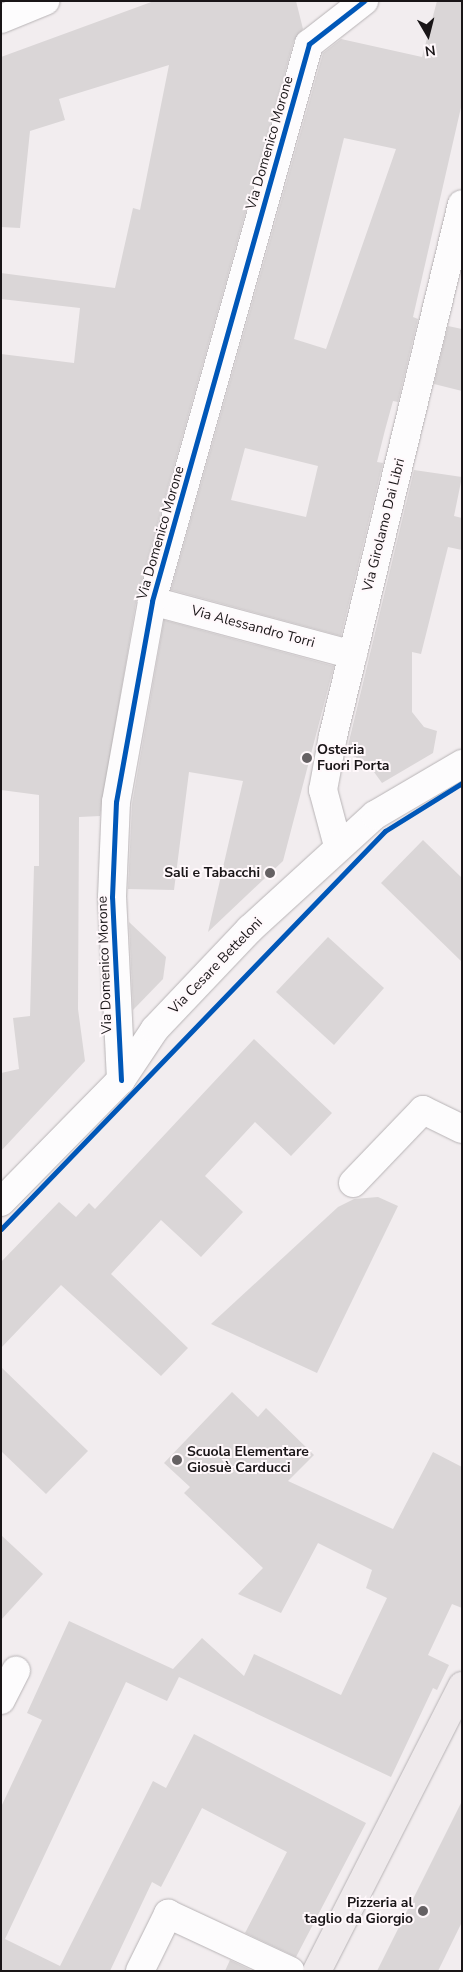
<!DOCTYPE html>
<html>
<head>
<meta charset="utf-8">
<style>
	body { margin:0 }
	#map { position:relative; width:463px; height:1972px; overflow:hidden; background:#f2edef; font-family:"Nunito Sans",sans-serif }
	div>[style] { position:absolute }
	.building>* { inset:0; background:#dad6d7 }
	.roads { filter:drop-shadow(0 0 1px #b7b3b5) drop-shadow(0 0 1px #b7b3b5) }
	.minor>* { height:28px; margin:-14px; padding:0 14px; transform-origin:14px; border-radius:14px; background:#fdfcfd }
	.major>* { height:28px; margin:-14px; padding:0 14px; transform-origin:14px; border-radius:14px; background:#efeaec }
	.cycleway>* { height:5px; margin:-2.5px; padding:0 2.5px; transform-origin:2.5px; border-radius:2.5px; background:#0057b8 }
	.dots>* { width:14px; height:14px; translate:-50% -50%; box-sizing:border-box; border:2px solid #fff8fb; border-radius:50% }
	span { translate:-50% -50%; white-space:nowrap; text-align:center; line-height:1.15; -webkit-text-stroke:4px #fff8fb; paint-order:stroke }
	.street-label { font-size:14px; color:#191517 }
	.poi-label { font-size:14px; color:#191517; font-weight:700 }
	.left { translate:0 -50%; text-align:left }
	.right { translate:-100% -50%; text-align:right }
	.frame { position:absolute; inset:0; border:2px solid #191517; pointer-events:none }
	.north { position:absolute; left:403px; top:10px; width:50px; height:50px; -webkit-text-stroke:4px #fff8fb; paint-order:stroke; rotate:172deg; font-size:14px; font-weight:700; line-height:20px; text-align:center; color:#191517 }
	.north::after { content:''; display:block; margin:auto; width:18px; height:22px; background:#191517; clip-path:polygon(50% 0,100% 100%,50% 72%,0 100%) }
</style>
</head>
<body>
<div id="map">
	<div class="building">
		<div style="clip-path:polygon(154px 1px,296px 1px,303px 29px,294px 40px,137px 597px,100px 816px,79px 817px,78px 1009px,85px 1061px,1px 1151px,1px 1073px,19px 1069px,13px 1018px,30px 1016px,34px 866px,39px 866px,39px 795px,1px 790px,1px 354px,74px 363px,80px 308px,1px 299px,1px 273px,115px 288px,133px 208px,140px 210px,169px 65px,59px 99px,65px 120px,30px 131px,20px 228px,1px 227px,1px 57px)"></div>
		<div style="clip-path:polygon(evenodd,437px 1px,462px 1px,462px 103px,413px 317px,418px 319px,398px 402px,393px 401px,385px 430px,377px 462px,383px 463px,341px 636px,171px 590px,323px 53px,341px 39px,422px 57px,437px 1px,344px 138px,396px 149px,326px 349px,294px 339px,344px 138px,437px 1px,245px 448px,318px 466px,306px 517px,231px 500px,245px 448px)"></div>
		<div style="clip-path:polygon(448px 326px,462px 329px,462px 391px,434px 384px)"></div>
		<div style="clip-path:polygon(414px 470px,462px 477px,454px 516px,462px 518px,462px 550px,448px 547px,421px 654px,412px 652px,412px 712px,424px 727px,437px 731px,433px 753px,382px 783px,374px 772px,361px 770px,356px 757px,346px 754px)"></div>
		<div style="clip-path:polygon(164px 620px,334px 666px,283px 861px,208px 932px,243px 781px,189px 772px,174px 890px,128px 889px,132px 804px)"></div>
		<div style="clip-path:polygon(423px 840px,462px 878px,462px 962px,381px 883px)"></div>
		<div style="clip-path:polygon(129px 922px,166px 957px,163px 979px,133px 1010px)"></div>
		<div style="clip-path:polygon(328px 937px,384px 988px,334px 1045px,276px 992px)"></div>
		<div style="clip-path:polygon(254px 1039px,332px 1113px,291px 1156px,255px 1122px,205px 1176px,243px 1212px,201px 1257px,161px 1220px,111px 1274px,188px 1348px,161px 1376px,61px 1285px,1px 1348px,1px 1262px,59px 1202px,76px 1217px,89px 1203px,95px 1209px)"></div>
		<div style="clip-path:polygon(378px 1197px,398px 1206px,317px 1373px,211px 1324px,338px 1207px,354px 1199px)"></div>
		<div style="clip-path:polygon(1px 1367px,88px 1451px,46px 1494px,1px 1451px)"></div>
		<div style="clip-path:polygon(232px 1392px,258px 1417px,266px 1408px,314px 1455px,288px 1481px,393px 1529px,433px 1452px,462px 1467px,462px 1608px,452px 1604px,428px 1655px,449px 1665px,437px 1690px,433px 1688px,391px 1777px,179px 1677px,167px 1701px,126px 1682px,5px 1939px,60px 1966px,153px 1781px,166px 1788px,194px 1734px,366px 1823px,296px 1957px,245px 1933px,287px 1852px,202px 1808px,161px 1887px,152px 1882px,110px 1971px,1px 1971px,1px 1807px,42px 1720px,27px 1713px,69px 1621px,173px 1669px,202px 1638px,244px 1676px,254px 1654px,341px 1695px,387px 1598px,366px 1588px,372px 1570px,318px 1543px,281px 1613px,238px 1594px,263px 1568px,184px 1493px,190px 1487px,164px 1463px)"></div>
		<div style="clip-path:polygon(1px 1535px,43px 1574px,1px 1620px)"></div>
		<div style="clip-path:polygon(462px 1801px,462px 1922px,438px 1971px,377px 1971px)"></div>
		<div style="clip-path:polygon(230px 1960px,253px 1971px,225px 1971px)"></div>
	</div>
	<div class="roads">
		<div class="minor">
			<div style="left:1px;top:19px;width:48px;rotate:-22.2deg"></div>
			<div style="left:152px;top:601px;width:208px;rotate:15deg"></div>
			<div style="left:338px;top:846px;width:58px;rotate:-105deg"></div>
			<div style="left:323px;top:790px;width:55px;rotate:-79.5deg"></div>
			<div style="left:333px;top:736px;width:547px;rotate:-76.37deg"></div>
			<div style="left:121px;top:1080px;width:183px;rotate:-92.8deg"></div>
			<div style="left:112px;top:897px;width:95px;rotate:-87.6deg"></div>
			<div style="left:116px;top:802px;width:204px;rotate:-79.8deg"></div>
			<div style="left:152px;top:601px;width:579px;rotate:-74.26deg"></div>
			<div style="left:309px;top:44px;width:70px;rotate:-38deg"></div>
			<div style="left:353px;top:1183px;width:101px;rotate:-46.2deg"></div>
			<div style="left:423px;top:1110px;width:43px;rotate:26deg"></div>
			<div style="left:1px;top:1202px;width:171px;rotate:-45.5deg"></div>
			<div style="left:121px;top:1080px;width:61px;rotate:-56.3deg"></div>
			<div style="left:155px;top:1029px;width:138px;rotate:-46.5deg"></div>
			<div style="left:250px;top:929px;width:169px;rotate:-42.4deg"></div>
			<div style="left:375px;top:815px;width:101px;rotate:-30.4deg"></div>
			<div style="left:1px;top:1700px;width:33px;rotate:-63deg"></div>
			<div style="left:140px;top:1971px;width:64px;rotate:-63.8deg"></div>
			<div style="left:168px;top:1914px;width:135px;rotate:25deg"></div>
		</div>
		<div class="major">
			<div style="left:317px;top:1971px;width:320px;rotate:-63deg"></div>
		</div>
	</div>
	<div class="cycleway">
		<div style="left:121px;top:1080px;width:183px;rotate:-92.8deg"></div>
		<div style="left:112px;top:897px;width:95px;rotate:-87.6deg"></div>
		<div style="left:116px;top:802px;width:204px;rotate:-79.8deg"></div>
		<div style="left:152px;top:601px;width:579px;rotate:-74.26deg"></div>
		<div style="left:309px;top:44px;width:70px;rotate:-38deg"></div>
		<div style="left:1px;top:1229px;width:553px;rotate:-46.03deg"></div>
		<div style="left:385px;top:831px;width:91px;rotate:-31.9deg"></div>
	</div>
	<div class="dots">
		<div style="left:307px;top:758px;background:#656163"></div>
		<div style="left:270px;top:873px;background:#656163"></div>
		<div style="left:177px;top:1460px;background:#656163"></div>
		<div style="left:423px;top:1911px;background:#656163"></div>
	</div>
	<div class="street-label">
		<span style="left:270px;top:143px;rotate:-74deg">Via Domenico Morone</span>
		<span style="left:384px;top:525px;rotate:-76deg">Via Girolamo Dai Libri</span>
		<span style="left:161px;top:533px;rotate:-74deg">Via Domenico Morone</span>
		<span style="left:253px;top:627px;rotate:15deg">Via Alessandro Torri</span>
		<span style="left:105px;top:965px;rotate:-92deg">Via Domenico Morone</span>
		<span style="left:216px;top:966px;rotate:-46deg">Via Cesare Betteloni</span>
	</div>
	<div class="poi-label">
		<span class="left" style="left:317px;top:758px">Osteria<br>Fuori Porta</span>
		<span class="right" style="left:260px;top:873px">Sali e Tabacchi</span>
		<span class="left" style="left:187px;top:1460px">Scuola Elementare<br>Giosuè Carducci</span>
		<span class="right" style="left:413px;top:1911px">Pizzeria al<br>taglio da Giorgio</span>
	</div>
	<div class="frame"></div>
	<div class="north">N</div>
</div>
</body>
</html>
